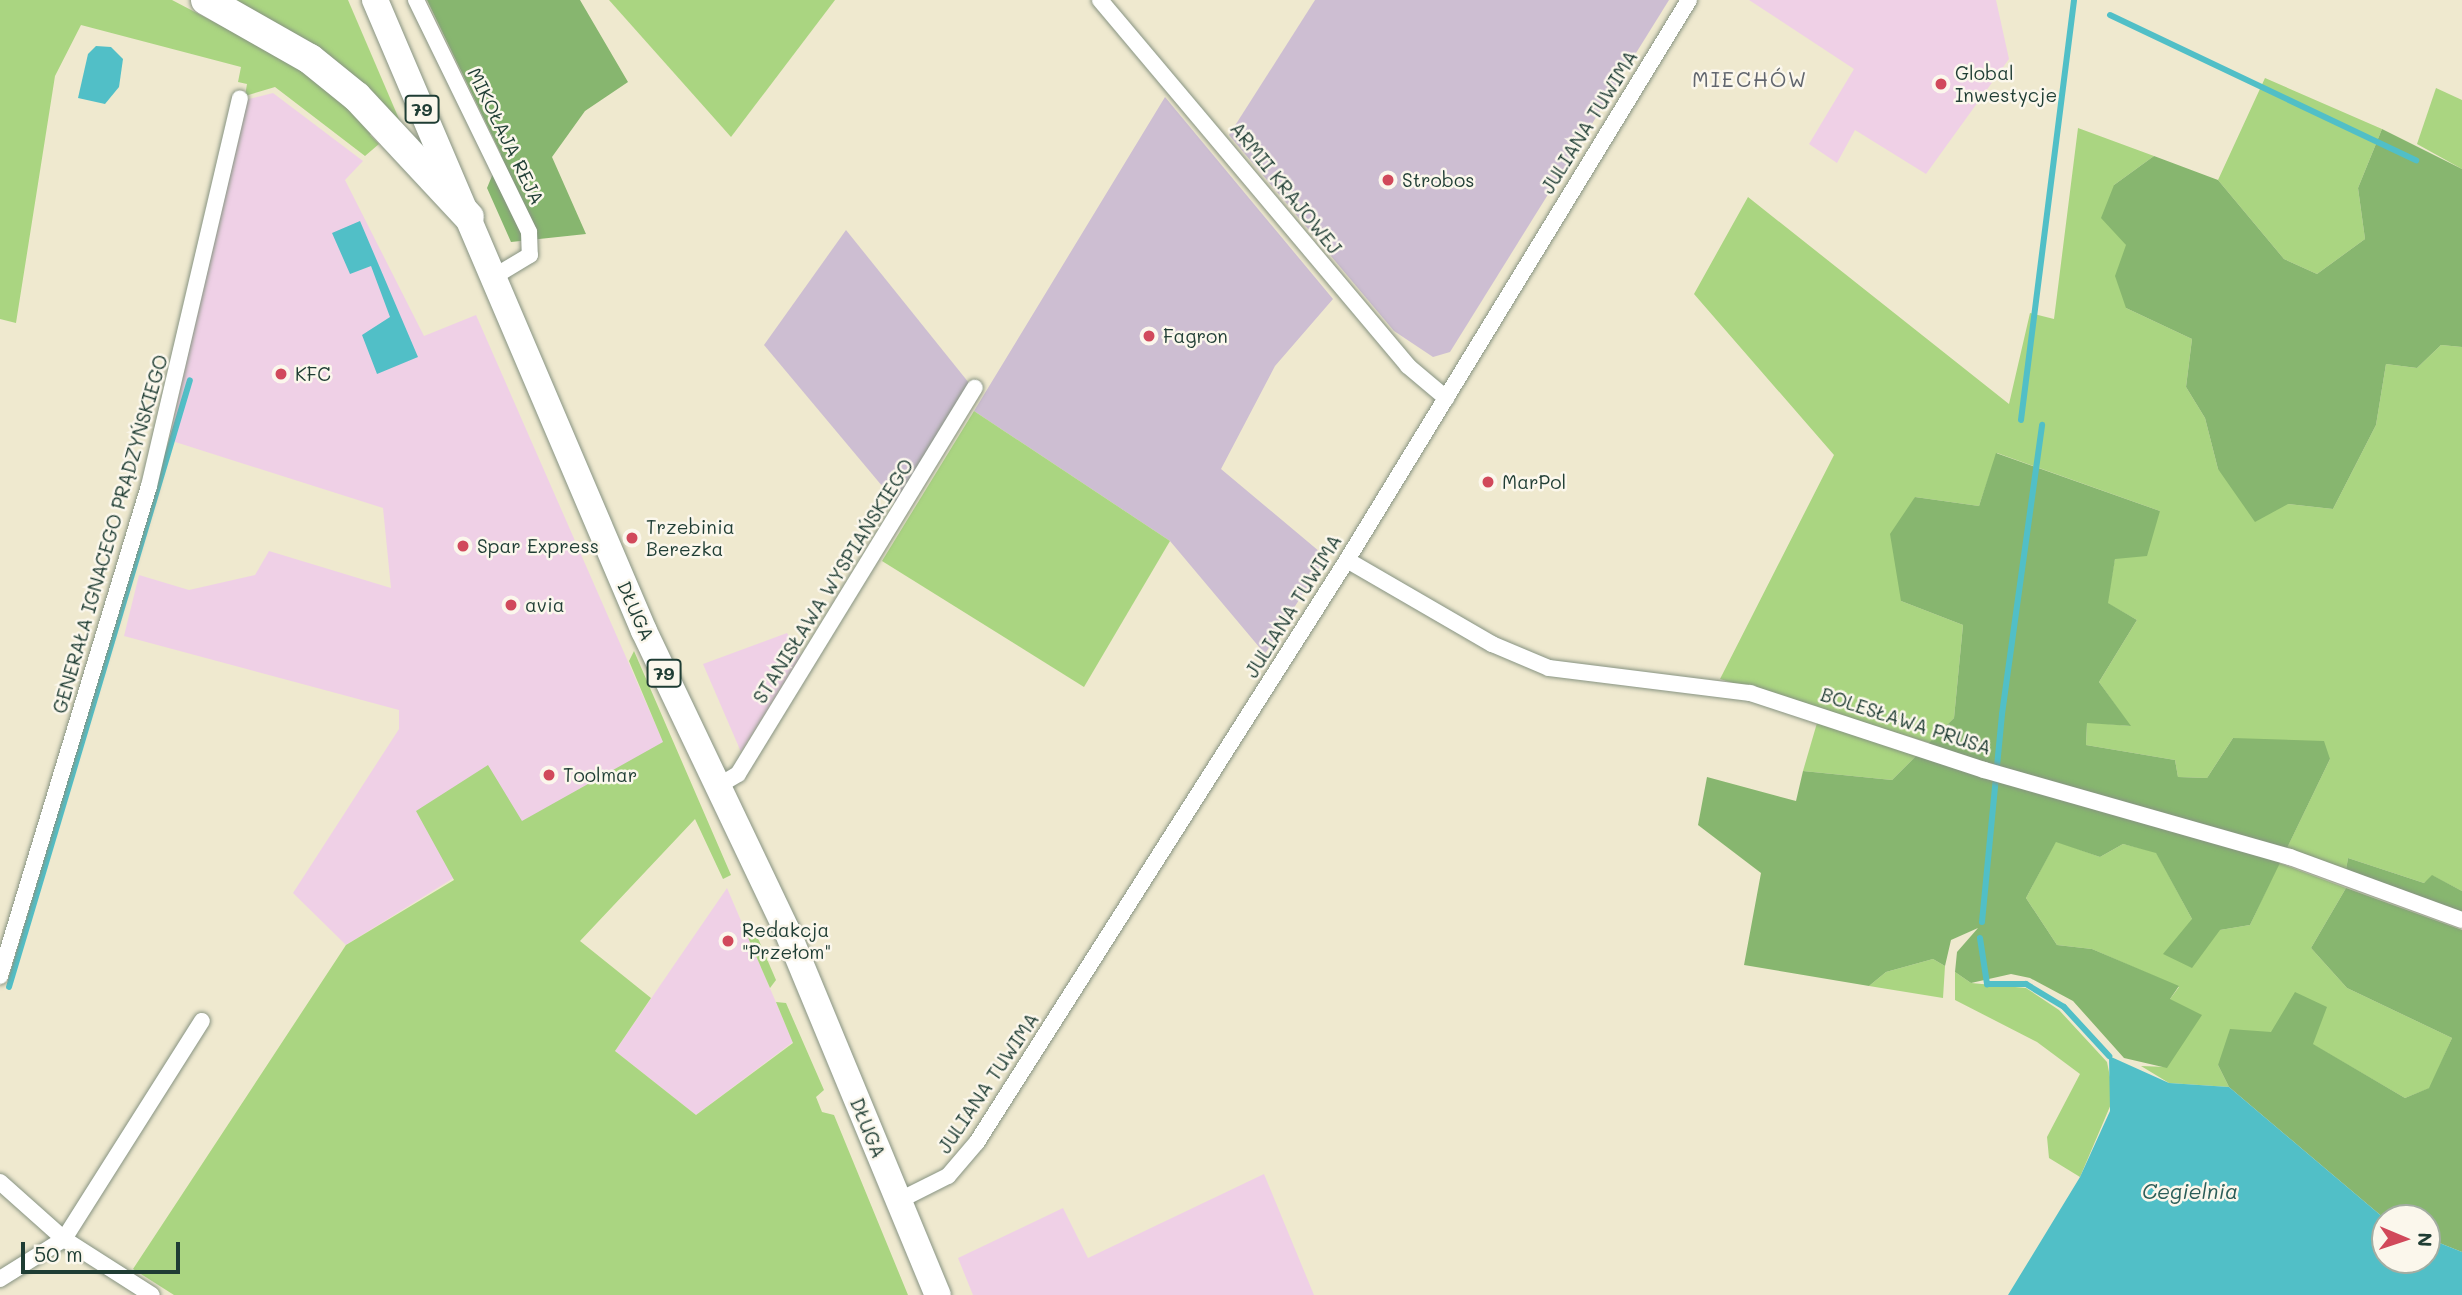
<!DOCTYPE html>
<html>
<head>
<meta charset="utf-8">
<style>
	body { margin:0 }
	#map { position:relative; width:2462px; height:1295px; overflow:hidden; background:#efe9cf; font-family:Mali,sans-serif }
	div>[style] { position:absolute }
	.built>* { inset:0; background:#efd0e6 }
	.industrial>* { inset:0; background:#cdbed2 }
	.green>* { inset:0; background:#aad581 }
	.forest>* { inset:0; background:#87b66f }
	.water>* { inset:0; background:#51bfc7 }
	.stream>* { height:6px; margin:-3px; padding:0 3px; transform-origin:3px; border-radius:3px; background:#51bfc7 }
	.roads { filter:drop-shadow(0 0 2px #879382) drop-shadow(0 0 2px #879382) }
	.minor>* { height:16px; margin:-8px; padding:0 8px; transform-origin:8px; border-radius:8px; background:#fff }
	.primary>* { height:26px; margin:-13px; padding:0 13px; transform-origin:13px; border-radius:13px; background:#fff }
	.motorway>* { height:30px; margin:-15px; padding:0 15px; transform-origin:15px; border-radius:15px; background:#fff }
	.dots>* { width:19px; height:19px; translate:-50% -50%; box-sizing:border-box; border:4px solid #fbf7ec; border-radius:50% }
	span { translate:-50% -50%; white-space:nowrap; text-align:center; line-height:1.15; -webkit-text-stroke:5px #fbf7ec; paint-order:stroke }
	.shield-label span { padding:2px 5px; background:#fbf7ec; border:2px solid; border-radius:5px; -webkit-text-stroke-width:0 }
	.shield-label { font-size:18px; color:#1f3d34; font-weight:700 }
	.poi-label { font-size:19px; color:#1f3d34 }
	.left { translate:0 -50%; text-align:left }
	.street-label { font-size:19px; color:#1f3d34 }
	.neighbourhood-label { font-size:21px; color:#61666e; letter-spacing:2px }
	.water-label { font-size:21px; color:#2c5e59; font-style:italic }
	.north { position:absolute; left:2371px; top:1204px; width:70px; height:70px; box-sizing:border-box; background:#fbf7ec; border:2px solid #a3ada2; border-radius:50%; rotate:92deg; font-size:19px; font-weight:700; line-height:28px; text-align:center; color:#1f3d34 }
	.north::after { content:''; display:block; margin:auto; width:24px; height:32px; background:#d1495b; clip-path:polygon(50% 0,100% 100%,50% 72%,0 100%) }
	.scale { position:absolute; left:21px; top:1242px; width:159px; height:32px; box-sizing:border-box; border:4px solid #1f3d34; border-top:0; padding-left:9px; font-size:21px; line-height:24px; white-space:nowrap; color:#1f3d34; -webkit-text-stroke:5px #fbf7ec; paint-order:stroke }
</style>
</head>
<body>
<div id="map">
	<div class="built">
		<div style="clip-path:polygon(1749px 0,1996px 0,2009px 59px,1926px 174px,1855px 130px,1837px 163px,1809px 144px,1854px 69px)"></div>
		<div style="clip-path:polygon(273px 93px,363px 161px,345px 180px,424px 336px,476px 315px,665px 746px,346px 945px,293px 893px,399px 729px,399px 710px,124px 636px,139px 575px,189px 590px,255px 575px,269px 551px,391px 588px,383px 508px,169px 440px,245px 100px)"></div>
		<div style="clip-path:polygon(787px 633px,801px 656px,741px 752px,703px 664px)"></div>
		<div style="clip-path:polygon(727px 888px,793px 1042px,696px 1115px,615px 1051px)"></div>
		<div style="clip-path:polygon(1264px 1174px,1314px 1295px,973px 1295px,958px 1258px,1063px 1208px,1088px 1258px)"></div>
	</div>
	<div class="industrial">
		<div style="clip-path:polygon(1315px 0,1669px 0,1450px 352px,1433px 357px,1394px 331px,1229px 135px)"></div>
		<div style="clip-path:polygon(1165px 97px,1333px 299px,1275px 366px,1221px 469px,1326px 557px,1265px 654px,1170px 541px,974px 411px)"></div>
		<div style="clip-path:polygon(846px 230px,969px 383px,898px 505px,764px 345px)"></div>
	</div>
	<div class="green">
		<div style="clip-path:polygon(0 0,172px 0,302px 68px,375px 130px,370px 135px,379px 144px,365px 156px,275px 87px,245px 96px,247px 84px,238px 82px,241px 67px,81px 25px,55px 76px,16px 323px,0 319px)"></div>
		<div style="clip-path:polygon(230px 0,348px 0,402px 126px)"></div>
		<div style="clip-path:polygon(609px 0,835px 0,731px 137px)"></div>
		<div style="clip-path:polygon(2265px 78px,2382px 129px,2358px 188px,2365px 239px,2317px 274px,2284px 259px,2218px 180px)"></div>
		<div style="clip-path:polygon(2436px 88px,2462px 100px,2462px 169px,2417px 144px)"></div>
		<div style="clip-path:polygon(2078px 128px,2154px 156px,2114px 185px,2126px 245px,2126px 308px,2192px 339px,2186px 387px,2205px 418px,2218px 469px,2288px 504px,2333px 509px,2376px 425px,2386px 364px,2417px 368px,2441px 345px,2462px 347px,2462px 891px,2433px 876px,2424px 883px,2348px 858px,2346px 870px,2286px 850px,2330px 759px,2233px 738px,2207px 778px,2178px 777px,2175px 760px,2086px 745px,2087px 722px,2130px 726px,2099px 682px,2137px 620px,2107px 603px,2115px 558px,2160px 511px,1997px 453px,1979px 506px,1915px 497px,1901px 601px,1963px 625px,1954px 718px,1930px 743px,1720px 679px,1834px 455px,1694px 294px,1748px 197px,2009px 404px,2030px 313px,2054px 319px)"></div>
		<div style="clip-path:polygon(974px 411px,1170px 541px,1084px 687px,882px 561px)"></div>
		<div style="clip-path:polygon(634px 651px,731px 875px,723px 879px,695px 819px,580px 941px,651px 998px,615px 1051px,696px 1115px,793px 1043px,776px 1002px,786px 1003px,824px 1090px,816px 1097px,822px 1112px,834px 1115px,908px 1295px,174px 1295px,133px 1269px,346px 945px,454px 880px,416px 811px,488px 765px,522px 821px,663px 742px,629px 661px)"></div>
		<div style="clip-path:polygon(1817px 723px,1919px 753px,1892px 780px,1803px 771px)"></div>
		<div style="clip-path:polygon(2056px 841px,2100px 857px,2123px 844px,2156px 852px,2192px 919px,2220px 930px,2250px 925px,2279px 863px,2346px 888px,2311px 948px,2347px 988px,2452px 1038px,2430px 1088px,2405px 1098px,2312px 1044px,2271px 1032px,2218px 1065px,2229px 1087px,2169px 1083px,2141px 1066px,2167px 1067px,2170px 999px,2179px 987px,2092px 949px,2057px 945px,2026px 898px)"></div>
		<div style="clip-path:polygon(751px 922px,776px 980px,770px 988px,743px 926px)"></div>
		<div style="clip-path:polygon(1933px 959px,1945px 966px,1943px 998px,1869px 986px,1886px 972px)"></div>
		<div style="clip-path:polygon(1955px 972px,1971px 983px,2026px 988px,2059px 1010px,2107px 1062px,2114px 1097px,2080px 1177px,2049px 1158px,2047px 1137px,2080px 1074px,2037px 1042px,1955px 1000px)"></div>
	</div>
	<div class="forest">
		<div style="clip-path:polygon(427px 0,580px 0,628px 82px,585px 111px,552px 157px,586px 234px,511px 242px,487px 188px,501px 154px)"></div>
		<div style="clip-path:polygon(2382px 129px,2462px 169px,2462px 347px,2441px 345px,2417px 368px,2386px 364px,2376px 425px,2333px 509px,2288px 504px,2255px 522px,2218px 469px,2205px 418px,2186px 387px,2192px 339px,2126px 308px,2115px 276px,2126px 245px,2101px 218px,2114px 185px,2154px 156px,2218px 180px,2284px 259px,2317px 274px,2365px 239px,2358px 188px)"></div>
		<div style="clip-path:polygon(1996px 453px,2160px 511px,2147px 556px,2115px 559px,2108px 603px,2137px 620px,2099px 682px,2131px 726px,2087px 723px,2086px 745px,2175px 760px,2178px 777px,2207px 778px,2233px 738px,2324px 741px,2330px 759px,2250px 925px,2220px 930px,2192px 968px,2163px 954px,2192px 919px,2156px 853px,2123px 844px,2100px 857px,2056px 842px,2026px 898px,2057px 945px,2092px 949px,2179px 986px,2170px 999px,2202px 1015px,2167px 1068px,2124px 1058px,2073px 1001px,2030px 978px,2011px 974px,1971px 983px,1955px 972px,1957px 952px,1978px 928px,1951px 940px,1945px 966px,1933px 959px,1886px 972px,1869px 986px,1744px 965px,1761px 873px,1698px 825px,1707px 777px,1796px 801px,1803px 771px,1892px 780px,1954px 718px,1963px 625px,1901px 601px,1890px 534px,1915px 497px,1979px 506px)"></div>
		<div style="clip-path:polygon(2348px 858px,2424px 883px,2432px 875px,2462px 891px,2462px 913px,2346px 870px)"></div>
		<div style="clip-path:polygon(2346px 888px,2462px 930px,2462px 1252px,2427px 1238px,2427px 1218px,2385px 1219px,2229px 1087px,2218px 1065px,2230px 1029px,2271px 1032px,2295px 992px,2327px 1007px,2313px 1044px,2405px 1098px,2429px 1088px,2452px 1038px,2347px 988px,2311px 948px)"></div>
	</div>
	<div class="water">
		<div style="clip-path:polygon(96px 46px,111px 47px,123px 59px,119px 87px,105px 104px,78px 98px,88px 54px)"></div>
		<div style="clip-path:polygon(360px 221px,418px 357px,377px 374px,362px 335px,390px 317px,371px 266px,350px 274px,332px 233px)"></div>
		<div style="clip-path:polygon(2109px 1056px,2169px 1083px,2229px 1087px,2385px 1219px,2385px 1260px,2427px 1260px,2427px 1238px,2462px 1252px,2462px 1295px,2008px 1295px,2080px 1177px,2110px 1111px)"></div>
	</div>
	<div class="stream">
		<div style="left:2110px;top:15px;width:339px;rotate:25.4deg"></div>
		<div style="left:2021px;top:420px;width:423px;rotate:-82.8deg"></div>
		<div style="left:1982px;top:922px;width:209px;rotate:-84.5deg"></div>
		<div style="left:2002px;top:714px;width:292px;rotate:-82.1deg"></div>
		<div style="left:1980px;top:938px;width:47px;rotate:81.3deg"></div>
		<div style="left:1987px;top:984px;width:39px"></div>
		<div style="left:2026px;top:984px;width:44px;rotate:31.2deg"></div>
		<div style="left:2064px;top:1007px;width:67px;rotate:47.4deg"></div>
		<div style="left:9px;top:987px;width:633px;rotate:-73.4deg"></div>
	</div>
	<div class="roads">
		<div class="minor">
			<div style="left:416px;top:0;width:258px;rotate:64deg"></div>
			<div style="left:529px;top:232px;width:23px;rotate:88deg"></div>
			<div style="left:530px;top:255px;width:41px;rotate:149deg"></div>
			<div style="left:1100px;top:0;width:478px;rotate:49.9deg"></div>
			<div style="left:1408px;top:366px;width:50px;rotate:40.1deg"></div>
			<div style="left:1347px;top:560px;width:168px;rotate:30.1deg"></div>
			<div style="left:1492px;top:644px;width:62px;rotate:22.8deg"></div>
			<div style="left:1549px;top:668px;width:203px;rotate:7.1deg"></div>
			<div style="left:1750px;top:693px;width:246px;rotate:18.2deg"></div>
			<div style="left:1984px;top:770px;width:318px;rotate:15.9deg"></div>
			<div style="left:2290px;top:857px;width:183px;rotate:20.1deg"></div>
			<div style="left:718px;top:786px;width:23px;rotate:-31deg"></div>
			<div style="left:738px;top:774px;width:453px;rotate:-58.5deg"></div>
			<div style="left:0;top:976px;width:512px;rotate:-73.09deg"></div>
			<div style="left:149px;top:486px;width:398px;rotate:-76.8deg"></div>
			<div style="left:0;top:1182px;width:86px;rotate:41.7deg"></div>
			<div style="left:64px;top:1239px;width:104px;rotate:32.5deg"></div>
			<div style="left:898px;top:1201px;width:56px;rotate:-26.6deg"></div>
			<div style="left:948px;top:1176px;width:45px;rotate:-49.5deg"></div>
			<div style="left:977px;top:1142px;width:690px;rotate:-57.55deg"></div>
			<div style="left:1347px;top:560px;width:656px;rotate:-58.59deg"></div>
			<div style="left:0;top:1279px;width:75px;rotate:-32deg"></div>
			<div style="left:64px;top:1239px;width:258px;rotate:-57.7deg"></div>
		</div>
		<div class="primary">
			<div style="left:375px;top:0;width:686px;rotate:66.91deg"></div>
			<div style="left:644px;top:631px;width:332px;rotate:64.5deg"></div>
			<div style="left:787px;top:931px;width:394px;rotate:67.5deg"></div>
		</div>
		<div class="motorway">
			<div style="left:206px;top:0;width:120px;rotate:29.6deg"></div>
			<div style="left:310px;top:59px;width:60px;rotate:39deg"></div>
			<div style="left:357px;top:97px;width:164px;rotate:47deg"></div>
		</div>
	</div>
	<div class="dots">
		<div style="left:1941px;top:84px;background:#d1495b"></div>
		<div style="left:1388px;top:180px;background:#d1495b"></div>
		<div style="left:1149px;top:336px;background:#d1495b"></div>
		<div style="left:281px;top:374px;background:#d1495b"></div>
		<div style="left:1488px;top:482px;background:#d1495b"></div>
		<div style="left:632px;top:538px;background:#d1495b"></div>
		<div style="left:463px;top:546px;background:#d1495b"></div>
		<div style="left:511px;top:605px;background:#d1495b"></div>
		<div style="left:549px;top:775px;background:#d1495b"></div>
		<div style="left:728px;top:941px;background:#d1495b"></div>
	</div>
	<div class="shield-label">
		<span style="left:422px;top:109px">79</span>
		<span style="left:664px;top:673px">79</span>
	</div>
	<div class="poi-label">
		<span class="left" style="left:1955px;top:84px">Global<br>Inwestycje</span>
		<span class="left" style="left:1402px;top:180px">Strobos</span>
		<span class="left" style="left:1163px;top:336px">Fagron</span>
		<span class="left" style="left:295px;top:374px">KFC</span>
		<span class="left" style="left:1502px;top:482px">MarPol</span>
		<span class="left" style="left:646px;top:538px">Trzebinia<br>Berezka</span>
		<span class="left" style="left:477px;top:546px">Spar Express</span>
		<span class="left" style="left:525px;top:605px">avia</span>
		<span class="left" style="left:563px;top:775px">Toolmar</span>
		<span class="left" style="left:742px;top:941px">Redakcja<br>"Przełom"</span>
	</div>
	<div class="street-label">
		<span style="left:1589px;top:122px;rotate:-58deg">JULIANA TUWIMA</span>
		<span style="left:506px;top:136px;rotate:64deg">MIKOŁAJA REJA</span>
		<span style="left:1286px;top:188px;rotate:51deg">ARMII KRAJOWEJ</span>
		<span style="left:110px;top:534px;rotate:-74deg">GENERAŁA IGNACEGO PRĄDZYŃSKIEGO</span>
		<span style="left:833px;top:581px;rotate:-58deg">STANISŁAWA WYSPIAŃSKIEGO</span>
		<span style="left:1293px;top:606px;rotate:-58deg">JULIANA TUWIMA</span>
		<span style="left:636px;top:611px;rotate:66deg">DŁUGA</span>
		<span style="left:1906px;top:721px;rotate:18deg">BOLESŁAWA PRUSA</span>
		<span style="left:988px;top:1083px;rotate:-56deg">JULIANA TUWIMA</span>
		<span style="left:868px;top:1128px;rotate:68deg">DŁUGA</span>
	</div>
	<div class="neighbourhood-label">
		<span style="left:1750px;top:79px">MIECHÓW</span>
	</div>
	<div class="water-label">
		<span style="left:2190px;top:1191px">Cegielnia</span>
	</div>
	<div class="north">N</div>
	<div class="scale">50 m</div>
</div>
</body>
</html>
